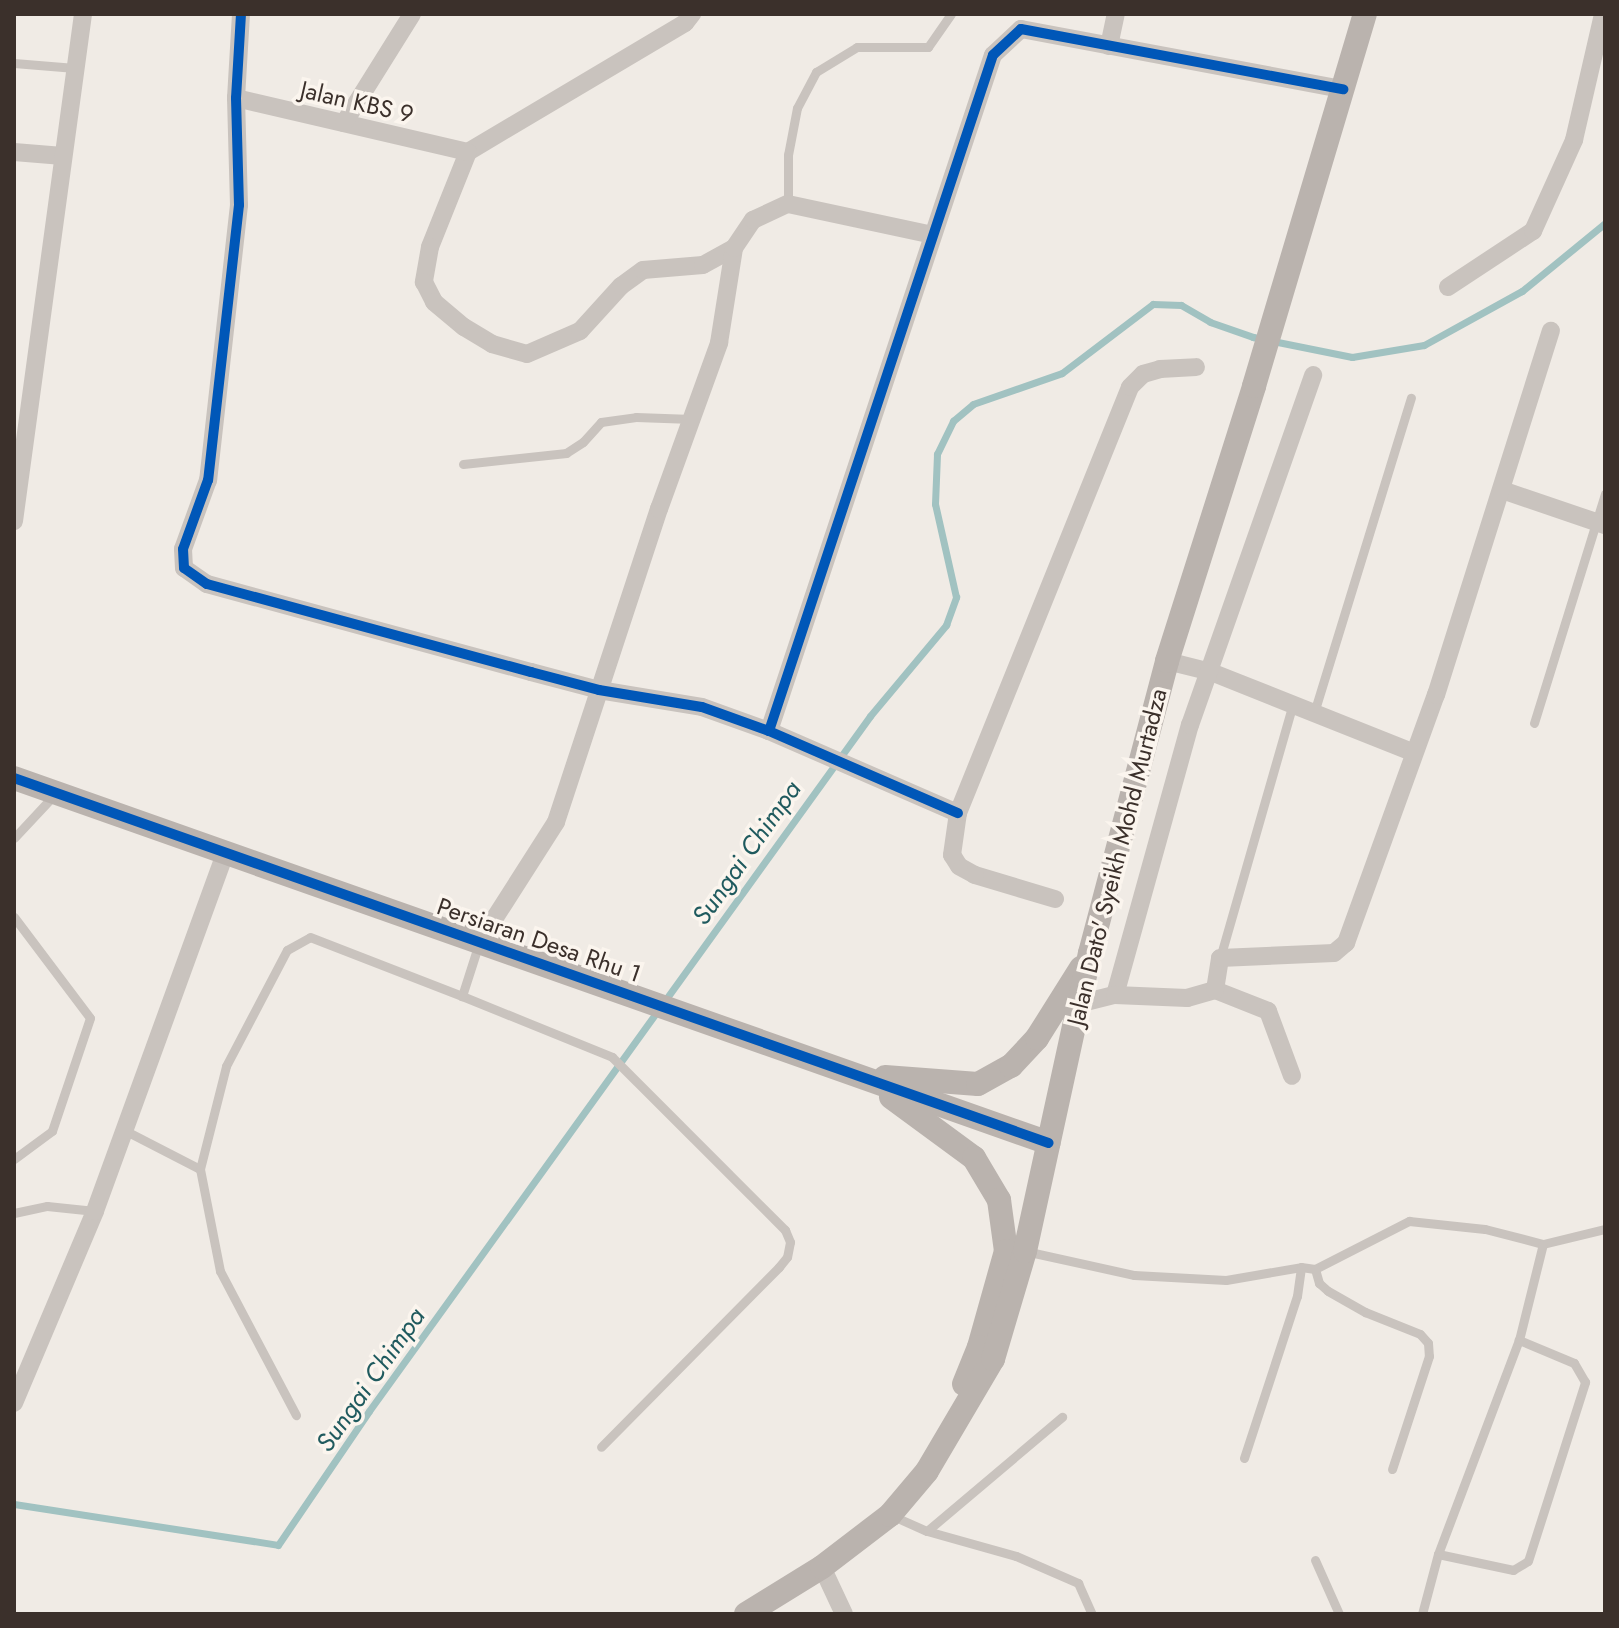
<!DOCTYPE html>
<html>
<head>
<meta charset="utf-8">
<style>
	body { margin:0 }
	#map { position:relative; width:1619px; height:1628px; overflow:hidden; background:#f0ebe5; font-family:Jost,sans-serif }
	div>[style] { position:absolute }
	.stream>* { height:7px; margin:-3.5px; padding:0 3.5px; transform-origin:3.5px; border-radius:3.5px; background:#a1c2c1 }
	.lane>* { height:9px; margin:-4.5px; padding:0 4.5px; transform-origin:4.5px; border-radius:4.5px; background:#c9c3be }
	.street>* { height:18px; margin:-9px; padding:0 9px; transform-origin:9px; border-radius:9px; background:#c9c3be }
	.secondary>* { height:24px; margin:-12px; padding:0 12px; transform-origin:12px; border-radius:12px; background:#bab3ae }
	.cycleway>* { height:10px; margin:-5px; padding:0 5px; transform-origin:5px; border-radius:5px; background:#0057b8 }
	span { translate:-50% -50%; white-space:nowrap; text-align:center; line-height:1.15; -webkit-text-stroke:7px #fbf5ee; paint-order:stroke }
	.street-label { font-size:24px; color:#3b302b }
	.water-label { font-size:26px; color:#1f5a5e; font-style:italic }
	.frame { position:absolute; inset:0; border:16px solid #3b302b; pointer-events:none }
</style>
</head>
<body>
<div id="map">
	<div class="stream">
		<div style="left:14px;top:1504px;width:267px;rotate:8.8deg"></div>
		<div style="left:278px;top:1545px;width:162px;rotate:-55.8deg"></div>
		<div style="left:369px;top:1411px;width:857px;rotate:-54.21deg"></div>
		<div style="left:870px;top:716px;width:119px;rotate:-50.1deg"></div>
		<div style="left:946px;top:625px;width:30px;rotate:-70deg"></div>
		<div style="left:956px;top:597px;width:95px;rotate:-102.7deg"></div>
		<div style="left:935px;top:504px;width:50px;rotate:-87.7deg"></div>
		<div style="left:937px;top:454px;width:37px;rotate:-64deg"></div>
		<div style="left:953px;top:421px;width:26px;rotate:-40deg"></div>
		<div style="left:973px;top:404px;width:94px;rotate:-19.2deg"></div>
		<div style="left:1062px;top:373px;width:114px;rotate:-37.2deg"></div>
		<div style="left:1153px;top:304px;width:28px;rotate:2deg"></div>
		<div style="left:1181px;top:305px;width:34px;rotate:30deg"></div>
		<div style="left:1210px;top:322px;width:46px;rotate:19.2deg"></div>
		<div style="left:1253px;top:337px;width:101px;rotate:11.4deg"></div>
		<div style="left:1352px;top:357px;width:73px;rotate:-9.5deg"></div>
		<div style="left:1424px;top:345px;width:112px;rotate:-28.9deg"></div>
		<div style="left:1522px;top:291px;width:107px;rotate:-39.3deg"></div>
	</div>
	<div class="lane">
		<div style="left:14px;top:63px;width:61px;rotate:4.7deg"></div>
		<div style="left:788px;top:204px;width:49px;rotate:-90deg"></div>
		<div style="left:788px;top:155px;width:48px;rotate:-79.2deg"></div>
		<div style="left:797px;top:108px;width:41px;rotate:-62.2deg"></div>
		<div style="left:816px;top:72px;width:48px;rotate:-31.4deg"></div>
		<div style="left:857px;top:47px;width:71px"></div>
		<div style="left:928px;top:47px;width:40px;rotate:-55.1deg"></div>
		<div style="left:463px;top:464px;width:104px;rotate:-6.1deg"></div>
		<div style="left:566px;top:453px;width:20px;rotate:-33deg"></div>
		<div style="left:583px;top:442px;width:27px;rotate:-48deg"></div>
		<div style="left:601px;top:422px;width:35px;rotate:-8deg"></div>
		<div style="left:636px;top:417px;width:56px;rotate:2deg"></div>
		<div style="left:1313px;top:716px;width:333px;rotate:-72.9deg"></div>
		<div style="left:1534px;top:723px;width:240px;rotate:-72.8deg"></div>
		<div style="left:14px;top:838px;width:60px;rotate:-47deg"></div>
		<div style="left:14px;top:917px;width:126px;rotate:53deg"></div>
		<div style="left:90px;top:1018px;width:119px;rotate:108.6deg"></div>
		<div style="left:52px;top:1131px;width:47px;rotate:143.6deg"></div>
		<div style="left:479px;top:943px;width:56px;rotate:107.8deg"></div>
		<div style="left:462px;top:996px;width:162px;rotate:22.1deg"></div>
		<div style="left:612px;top:1057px;width:245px;rotate:45deg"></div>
		<div style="left:785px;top:1230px;width:13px;rotate:67deg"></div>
		<div style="left:790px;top:1242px;width:15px;rotate:101deg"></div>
		<div style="left:787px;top:1257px;width:13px;rotate:129deg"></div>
		<div style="left:779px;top:1267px;width:253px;rotate:134.7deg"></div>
		<div style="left:1220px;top:958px;width:264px;rotate:-74deg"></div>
		<div style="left:126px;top:1131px;width:83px;rotate:27.2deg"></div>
		<div style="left:200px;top:1169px;width:104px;rotate:78.9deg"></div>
		<div style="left:220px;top:1271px;width:163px;rotate:62.2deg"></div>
		<div style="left:200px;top:1169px;width:106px;rotate:-75.8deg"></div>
		<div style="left:226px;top:1066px;width:131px;rotate:-62.3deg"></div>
		<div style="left:287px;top:950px;width:26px;rotate:-29deg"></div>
		<div style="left:310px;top:937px;width:163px;rotate:21.2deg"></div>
		<div style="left:14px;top:1213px;width:34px;rotate:-12deg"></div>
		<div style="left:47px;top:1206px;width:48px;rotate:5.9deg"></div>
		<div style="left:1025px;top:1251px;width:112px;rotate:12.4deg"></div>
		<div style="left:1134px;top:1275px;width:92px;rotate:3.1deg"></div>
		<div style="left:1226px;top:1280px;width:76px;rotate:-9.8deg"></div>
		<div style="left:1301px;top:1267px;width:14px;rotate:8deg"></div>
		<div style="left:1315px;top:1269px;width:106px;rotate:-27.1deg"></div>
		<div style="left:1409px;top:1221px;width:76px;rotate:6deg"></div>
		<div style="left:1485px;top:1229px;width:60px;rotate:14.5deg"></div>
		<div style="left:1543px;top:1244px;width:64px;rotate:-13.6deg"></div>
		<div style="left:1315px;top:1269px;width:15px;rotate:74deg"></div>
		<div style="left:1319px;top:1283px;width:12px;rotate:42deg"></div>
		<div style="left:1328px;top:1291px;width:43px;rotate:29.6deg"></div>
		<div style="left:1365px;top:1312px;width:59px;rotate:21.8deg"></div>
		<div style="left:1420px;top:1334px;width:12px;rotate:48deg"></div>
		<div style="left:1428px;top:1343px;width:13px;rotate:86deg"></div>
		<div style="left:1429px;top:1356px;width:119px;rotate:108.1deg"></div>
		<div style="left:1244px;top:1458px;width:170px;rotate:-71.9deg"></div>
		<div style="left:1297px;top:1296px;width:29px;rotate:-82deg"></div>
		<div style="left:893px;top:1516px;width:37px;rotate:24deg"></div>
		<div style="left:927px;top:1531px;width:92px;rotate:15.7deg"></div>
		<div style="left:1016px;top:1556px;width:68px;rotate:23.5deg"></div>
		<div style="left:1078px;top:1583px;width:34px;rotate:66deg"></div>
		<div style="left:927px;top:1531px;width:177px;rotate:-40.2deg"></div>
		<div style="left:1438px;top:1554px;width:77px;rotate:12deg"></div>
		<div style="left:1513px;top:1570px;width:17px;rotate:-31deg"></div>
		<div style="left:1528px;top:1561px;width:188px;rotate:-72.3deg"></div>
		<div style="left:1585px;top:1382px;width:22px;rotate:-120deg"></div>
		<div style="left:1574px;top:1363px;width:60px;rotate:-157.3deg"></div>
		<div style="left:1315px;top:1560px;width:59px;rotate:66deg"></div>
		<div style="left:1422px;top:1614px;width:62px;rotate:-75.1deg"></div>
		<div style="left:1438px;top:1554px;width:229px;rotate:-69.3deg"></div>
		<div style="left:1519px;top:1340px;width:99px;rotate:-76deg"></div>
	</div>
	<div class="street">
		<div style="left:241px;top:14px;width:84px;rotate:93.4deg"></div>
		<div style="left:236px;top:98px;width:107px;rotate:88.4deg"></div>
		<div style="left:239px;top:205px;width:277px;rotate:96.4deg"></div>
		<div style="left:208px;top:480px;width:73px;rotate:109.9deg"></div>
		<div style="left:183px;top:549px;width:19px;rotate:87deg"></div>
		<div style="left:184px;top:568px;width:28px;rotate:35deg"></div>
		<div style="left:207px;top:584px;width:336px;rotate:15.2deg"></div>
		<div style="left:531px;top:672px;width:70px;rotate:14.8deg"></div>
		<div style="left:599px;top:690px;width:104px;rotate:9.4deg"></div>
		<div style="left:702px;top:707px;width:71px;rotate:19.7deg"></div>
		<div style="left:769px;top:731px;width:206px;rotate:23.5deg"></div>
		<div style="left:692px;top:14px;width:11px;rotate:128deg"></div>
		<div style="left:685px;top:23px;width:252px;rotate:149.3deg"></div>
		<div style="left:468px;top:152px;width:102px;rotate:111.8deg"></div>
		<div style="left:430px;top:247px;width:36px;rotate:100deg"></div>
		<div style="left:424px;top:282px;width:22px;rotate:63deg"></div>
		<div style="left:434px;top:302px;width:39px;rotate:40deg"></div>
		<div style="left:464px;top:327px;width:33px;rotate:31deg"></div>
		<div style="left:492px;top:344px;width:36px;rotate:16deg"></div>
		<div style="left:527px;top:354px;width:58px;rotate:-23.5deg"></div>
		<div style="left:580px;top:331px;width:61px;rotate:-47.7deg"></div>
		<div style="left:621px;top:286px;width:27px;rotate:-36deg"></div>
		<div style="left:643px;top:270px;width:60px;rotate:-4.8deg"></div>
		<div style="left:703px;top:265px;width:35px;rotate:-29deg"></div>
		<div style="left:1109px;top:46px;width:33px;rotate:-78deg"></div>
		<div style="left:236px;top:98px;width:238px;rotate:13.1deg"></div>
		<div style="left:344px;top:123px;width:128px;rotate:-58deg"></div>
		<div style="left:14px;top:152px;width:49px;rotate:4.7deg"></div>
		<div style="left:1448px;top:287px;width:102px;rotate:-33.4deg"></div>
		<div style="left:1533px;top:231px;width:100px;rotate:-65.7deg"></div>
		<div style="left:1574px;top:140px;width:129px;rotate:-77deg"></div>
		<div style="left:1502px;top:490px;width:109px;rotate:18.8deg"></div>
		<div style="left:14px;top:521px;width:512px;rotate:-82.25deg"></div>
		<div style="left:1167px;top:661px;width:45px;rotate:14deg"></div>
		<div style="left:1211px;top:672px;width:216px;rotate:21.7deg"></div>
		<div style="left:769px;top:731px;width:712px;rotate:-71.67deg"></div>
		<div style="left:993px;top:55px;width:38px;rotate:-43deg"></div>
		<div style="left:1021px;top:29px;width:328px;rotate:10.6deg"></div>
		<div style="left:1055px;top:899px;width:84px;rotate:-163.3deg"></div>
		<div style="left:975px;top:875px;width:18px;rotate:-151deg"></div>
		<div style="left:959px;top:866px;width:13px;rotate:-122deg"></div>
		<div style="left:952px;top:855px;width:42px;rotate:-81.9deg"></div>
		<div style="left:958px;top:813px;width:459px;rotate:-68deg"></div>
		<div style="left:1130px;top:387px;width:18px;rotate:-45deg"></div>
		<div style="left:1143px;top:374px;width:18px;rotate:-16deg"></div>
		<div style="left:1160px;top:369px;width:36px;rotate:-3deg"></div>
		<div style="left:480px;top:941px;width:141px;rotate:-57.4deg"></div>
		<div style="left:556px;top:822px;width:330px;rotate:-71.8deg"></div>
		<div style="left:659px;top:509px;width:177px;rotate:-70.1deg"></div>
		<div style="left:719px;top:343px;width:96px;rotate:-81deg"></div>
		<div style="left:734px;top:248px;width:34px;rotate:-56deg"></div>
		<div style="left:753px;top:220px;width:38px;rotate:-25deg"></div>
		<div style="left:788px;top:204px;width:147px;rotate:12.1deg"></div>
		<div style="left:1215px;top:990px;width:57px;rotate:21.6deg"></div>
		<div style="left:1268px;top:1011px;width:69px;rotate:69.7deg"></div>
		<div style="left:1115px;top:995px;width:280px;rotate:-74.5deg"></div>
		<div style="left:1190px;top:725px;width:371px;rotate:-70.6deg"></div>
		<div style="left:1078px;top:1004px;width:38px;rotate:-14deg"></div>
		<div style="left:1115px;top:995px;width:72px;rotate:2.4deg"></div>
		<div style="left:1187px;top:998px;width:29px;rotate:-16deg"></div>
		<div style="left:1215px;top:990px;width:32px;rotate:-81deg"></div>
		<div style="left:1220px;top:958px;width:114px;rotate:-2.5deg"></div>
		<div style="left:1334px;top:953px;width:16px;rotate:-40deg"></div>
		<div style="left:1346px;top:943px;width:264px;rotate:-70.1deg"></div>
		<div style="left:1436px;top:695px;width:382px;rotate:-72.5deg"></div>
		<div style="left:14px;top:1403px;width:208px;rotate:-67.1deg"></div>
		<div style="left:95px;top:1211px;width:382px;rotate:-70deg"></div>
		<div style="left:822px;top:1567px;width:52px;rotate:64.9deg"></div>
	</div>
	<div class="secondary">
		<div style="left:14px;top:778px;width:1097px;rotate:19.43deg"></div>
		<div style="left:885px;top:1077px;width:93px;rotate:4.3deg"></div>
		<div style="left:978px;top:1084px;width:38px;rotate:-29deg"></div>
		<div style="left:1011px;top:1066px;width:38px;rotate:-47deg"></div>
		<div style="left:1037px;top:1038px;width:83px;rotate:-57.8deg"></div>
		<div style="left:891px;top:1097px;width:103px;rotate:36.3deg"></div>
		<div style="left:974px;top:1158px;width:49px;rotate:59.2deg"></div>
		<div style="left:999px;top:1200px;width:51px;rotate:82.2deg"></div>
		<div style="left:1006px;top:1251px;width:100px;rotate:105.7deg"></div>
		<div style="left:979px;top:1347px;width:40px;rotate:112deg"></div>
		<div style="left:746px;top:1614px;width:89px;rotate:-31.7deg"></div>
		<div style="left:822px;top:1567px;width:86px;rotate:-37.4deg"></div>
		<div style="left:890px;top:1515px;width:57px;rotate:-49.9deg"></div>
		<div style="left:927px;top:1471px;width:130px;rotate:-59.5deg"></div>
		<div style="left:993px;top:1359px;width:113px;rotate:-73.5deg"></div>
		<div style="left:1025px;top:1251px;width:305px;rotate:-77.7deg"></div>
		<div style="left:1090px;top:953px;width:302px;rotate:-75.2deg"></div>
		<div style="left:1167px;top:661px;width:288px;rotate:-72.4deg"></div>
		<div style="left:1254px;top:386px;width:388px;rotate:-73.4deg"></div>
	</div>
	<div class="cycleway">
		<div style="left:241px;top:14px;width:84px;rotate:93.4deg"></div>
		<div style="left:236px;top:98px;width:107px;rotate:88.4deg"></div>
		<div style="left:239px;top:205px;width:277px;rotate:96.4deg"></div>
		<div style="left:208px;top:480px;width:73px;rotate:109.9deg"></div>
		<div style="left:183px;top:549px;width:19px;rotate:87deg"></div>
		<div style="left:184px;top:568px;width:28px;rotate:35deg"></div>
		<div style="left:207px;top:584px;width:336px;rotate:15.2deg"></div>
		<div style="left:531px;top:672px;width:70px;rotate:14.8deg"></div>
		<div style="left:599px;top:690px;width:104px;rotate:9.4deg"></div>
		<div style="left:702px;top:707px;width:71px;rotate:19.7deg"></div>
		<div style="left:769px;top:731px;width:206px;rotate:23.5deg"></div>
		<div style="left:769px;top:731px;width:712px;rotate:-71.67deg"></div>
		<div style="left:993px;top:55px;width:38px;rotate:-43deg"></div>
		<div style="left:1021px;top:29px;width:328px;rotate:10.6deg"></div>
		<div style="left:14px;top:778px;width:1097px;rotate:19.43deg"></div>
	</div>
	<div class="street-label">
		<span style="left:357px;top:102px;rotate:13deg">Jalan KBS 9</span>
		<span style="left:1117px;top:857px;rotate:-76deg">Jalan Dato' Syeikh Mohd Murtadza</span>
		<span style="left:539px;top:940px;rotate:19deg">Persiaran Desa Rhu 1</span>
	</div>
	<div class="water-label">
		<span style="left:747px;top:853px;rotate:-55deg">Sungai Chimpa</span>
		<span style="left:371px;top:1380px;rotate:-55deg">Sungai Chimpa</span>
	</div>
	<div class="frame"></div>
</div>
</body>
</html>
